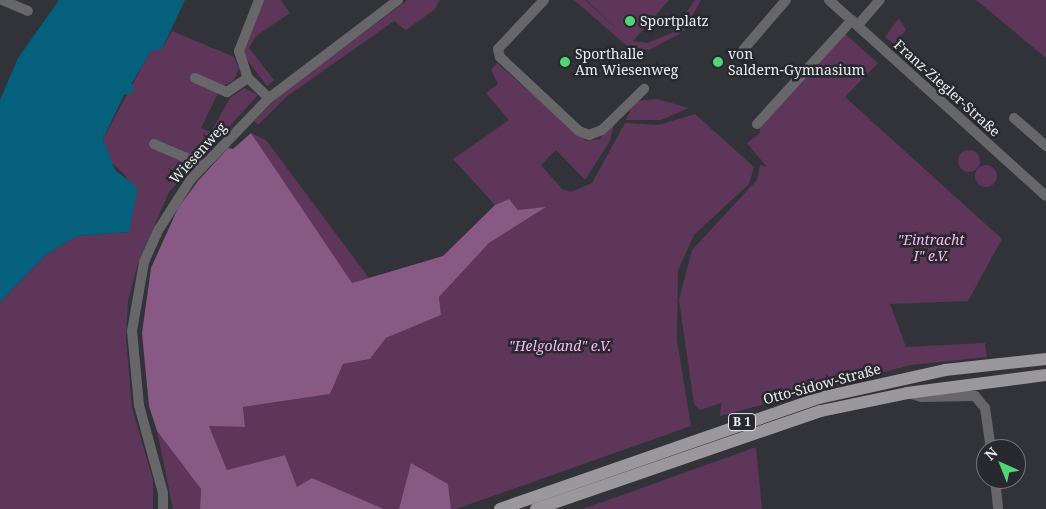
<!DOCTYPE html>
<html>
<head>
<meta charset="utf-8">
<style>
	body { margin:0 }
	#map { position:relative; width:1046px; height:509px; overflow:hidden; background:#323338; font-family:"Noto Serif",serif }
	div>[style] { position:absolute }
	.green>* { inset:0; background:#5d365a }
	.round { border-radius:50% }
	.forest>* { inset:0; background:#875984 }
	.water>* { inset:0; background:#05607b }
	.minor>* { height:10px; margin:-5px; padding:0 5px; transform-origin:5px; border-radius:5px; background:#676669 }
	.major>* { height:12px; margin:-6px; padding:0 6px; transform-origin:6px; border-radius:6px; background:#9a989d }
	.dots>* { width:14px; height:14px; translate:-50% -50%; box-sizing:border-box; border:2px solid #28292e; border-radius:50% }
	span { translate:-50% -50%; white-space:nowrap; text-align:center; line-height:1.15; -webkit-text-stroke:5px #28292e; paint-order:stroke }
	.shield-label span { padding:1px 4px; background:#28292e; border:1px solid; border-radius:4px; -webkit-text-stroke-width:0 }
	.shield-label { font-size:12px; color:#ecedf0; font-weight:700 }
	.poi-label { font-size:14px; color:#ecedf0 }
	.left { translate:0 -50%; text-align:left }
	.street-label { font-size:14px; color:#ecedf0 }
	.park-label { font-size:14px; color:#fcb5f5; font-style:italic }
	.north { position:absolute; left:976px; top:439px; width:50px; height:50px; box-sizing:border-box; background:#28292e; border:1px solid #76777c; border-radius:50%; rotate:316deg; font-size:14px; font-weight:700; line-height:20px; text-align:center; color:#ecedf0 }
	.north::after { content:''; display:block; margin:auto; width:18px; height:22px; background:#50d674; clip-path:polygon(50% 0,100% 100%,50% 72%,0 100%) }
</style>
</head>
<body>
<div id="map">
	<div class="green">
		<div style="clip-path:polygon(262px 0,281px 0,290px 13px,256px 36px,249px 48px,274px 80px,267px 86px,241px 52px)"></div>
		<div style="clip-path:polygon(408px 0,440px 0,434px 10px,406px 30px,394px 21px,286px 97px,258px 125px,254px 121px,282px 93px)"></div>
		<div style="clip-path:polygon(574px 0,585px 0,628px 39px,586px 0,669px 0,633px 41px,647px 43px,672px 33px,695px 0,701px 0,683px 32px,649px 50px,627px 46px)"></div>
		<div style="clip-path:polygon(976px 0,1046px 0,1046px 58px)"></div>
		<div style="clip-path:polygon(899px 18px,906px 30px,894px 44px,885px 37px)"></div>
		<div style="clip-path:polygon(172px 31px,234px 57px,239px 69px,233px 81px,221px 87px,201px 128px,211px 132px,230px 98px,244px 88px,258px 95px,169px 192px,138px 263px,128px 301px,126px 338px,132px 408px,153px 480px,153px 509px,0 509px,0 302px,47px 254px,77px 236px,129px 232px,126px 176px,108px 159px,103px 139px,151px 50px,162px 49px)"></div>
		<div style="clip-path:polygon(844px 33px,878px 63px,845px 97px,1002px 239px,968px 301px,890px 304px,906px 347px,985px 343px,987px 357px,911px 365px,720px 416px,721px 403px,700px 410px,694px 404px,679px 300px,692px 250px,757px 180px,760px 165px,767px 167px,747px 143px,760px 133px,759px 126px)"></div>
		<div style="clip-path:polygon(497px 63px,586px 141px,600px 139px,614px 123px,610px 141px,585px 180px,556px 150px,541px 165px,562px 189px,571px 192px,592px 183px,625px 123px,658px 125px,695px 114px,754px 167px,749px 184px,694px 235px,678px 270px,677px 340px,691px 426px,456px 509px,451px 509px,448px 484px,411px 463px,399px 509px,384px 509px,312px 478px,297px 487px,285px 455px,227px 470px,209px 426px,245px 427px,243px 407px,330px 394px,343px 364px,370px 359px,386px 338px,441px 315px,439px 297px,489px 243px,544px 208px,518px 210px,509px 199px,495px 205px,453px 159px,509px 120px,486px 93px,498px 84px,491px 70px)"></div>
		<div style="clip-path:polygon(657px 99px,689px 108px,661px 120px,626px 120px,635px 101px)"></div>
		<div style="clip-path:polygon(251px 133px,266px 140px,369px 278px,352px 283px,331px 258px)"></div>
		<div class="round" style="left:958px;top:150px;width:22px;height:22px"></div>
		<div class="round" style="left:975px;top:165px;width:22px;height:22px"></div>
		<div style="clip-path:polygon(157px 431px,201px 489px,200px 509px,173px 509px)"></div>
		<div style="clip-path:polygon(756px 447px,762px 509px,583px 509px)"></div>
	</div>
	<div class="forest">
		<div style="clip-path:polygon(251px 133px,352px 283px,443px 256px,495px 205px,509px 199px,518px 210px,546px 207px,489px 243px,439px 297px,441px 315px,386px 338px,370px 359px,343px 364px,330px 394px,243px 407px,245px 427px,209px 426px,227px 470px,285px 455px,297px 487px,312px 478px,384px 509px,200px 509px,201px 489px,157px 431px,149px 406px,142px 333px,151px 268px,178px 208px,198px 181px,228px 148px,233px 149px)"></div>
		<div style="clip-path:polygon(411px 463px,448px 484px,451px 509px,399px 509px)"></div>
	</div>
	<div class="water">
		<div style="clip-path:polygon(59px 0,185px 0,162px 49px,151px 51px,132px 83px,133px 93px,124px 95px,103px 139px,115px 170px,138px 188px,129px 232px,77px 236px,47px 254px,0 302px,0 100px,18px 58px)"></div>
	</div>
	<div class="minor">
		<div style="left:2px;top:0;width:28px;rotate:23deg"></div>
		<div style="left:259px;top:0;width:55px;rotate:111.4deg"></div>
		<div style="left:239px;top:51px;width:28px;rotate:72deg"></div>
		<div style="left:248px;top:78px;width:29px;rotate:44deg"></div>
		<div style="left:544px;top:0;width:67px;rotate:133.2deg"></div>
		<div style="left:498px;top:49px;width:8px;rotate:76deg"></div>
		<div style="left:500px;top:57px;width:108px;rotate:43.1deg"></div>
		<div style="left:579px;top:131px;width:11px;rotate:22deg"></div>
		<div style="left:589px;top:135px;width:14px;rotate:-21deg"></div>
		<div style="left:602px;top:130px;width:59px;rotate:-44.3deg"></div>
		<div style="left:829px;top:0;width:292px;rotate:42.1deg"></div>
		<div style="left:858px;top:25px;width:33px;rotate:-49deg"></div>
		<div style="left:743px;top:50px;width:66px;rotate:-49.3deg"></div>
		<div style="left:195px;top:78px;width:35px;rotate:24deg"></div>
		<div style="left:227px;top:92px;width:25px;rotate:-34deg"></div>
		<div style="left:1014px;top:118px;width:43px;rotate:41.2deg"></div>
		<div style="left:757px;top:124px;width:141px;rotate:-47.6deg"></div>
		<div style="left:154px;top:144px;width:53px;rotate:23.2deg"></div>
		<div style="left:908px;top:393px;width:14px;rotate:17deg"></div>
		<div style="left:921px;top:397px;width:54px;rotate:-1.1deg"></div>
		<div style="left:975px;top:396px;width:16px;rotate:50deg"></div>
		<div style="left:985px;top:408px;width:41px;rotate:81.7deg"></div>
		<div style="left:995px;top:479px;width:30px;rotate:84deg"></div>
		<div style="left:163px;top:509px;width:16px;rotate:-90deg"></div>
		<div style="left:163px;top:493px;width:91px;rotate:-105.3deg"></div>
		<div style="left:139px;top:405px;width:74px;rotate:-95.4deg"></div>
		<div style="left:132px;top:331px;width:70px;rotate:-80.1deg"></div>
		<div style="left:144px;top:262px;width:36px;rotate:-66deg"></div>
		<div style="left:159px;top:229px;width:59px;rotate:-57.4deg"></div>
		<div style="left:191px;top:179px;width:112px;rotate:-46.1deg"></div>
		<div style="left:269px;top:98px;width:162px;rotate:-37.2deg"></div>
	</div>
	<div class="major">
		<div style="left:500px;top:509px;width:338px;rotate:-19.2deg"></div>
		<div style="left:819px;top:398px;width:129px;rotate:-12.5deg"></div>
		<div style="left:945px;top:370px;width:102px;rotate:-6.2deg"></div>
		<div style="left:536px;top:509px;width:301px;rotate:-19deg"></div>
		<div style="left:821px;top:411px;width:88px;rotate:-11.8deg"></div>
		<div style="left:907px;top:393px;width:140px;rotate:-7.4deg"></div>
	</div>
	<div class="dots">
		<div style="left:630px;top:21px;background:#50d674"></div>
		<div style="left:565px;top:62px;background:#50d674"></div>
		<div style="left:718px;top:62px;background:#50d674"></div>
	</div>
	<div class="shield-label">
		<span style="left:742px;top:422px">B 1</span>
	</div>
	<div class="poi-label">
		<span class="left" style="left:640px;top:21px">Sportplatz</span>
		<span class="left" style="left:575px;top:62px">Sporthalle<br>Am Wiesenweg</span>
		<span class="left" style="left:728px;top:62px">von<br>Saldern-Gymnasium</span>
	</div>
	<div class="street-label">
		<span style="left:947px;top:88px;rotate:42deg">Franz-Ziegler-Straße</span>
		<span style="left:198px;top:153px;rotate:-48deg">Wiesenweg</span>
		<span style="left:822px;top:384px;rotate:-15deg">Otto-Sidow-Straße</span>
	</div>
	<div class="park-label">
		<span style="left:931px;top:248px">"Eintracht<br>I" e.V.</span>
		<span style="left:560px;top:346px">"Helgoland" e.V.</span>
	</div>
	<div class="north">N</div>
</div>
</body>
</html>
